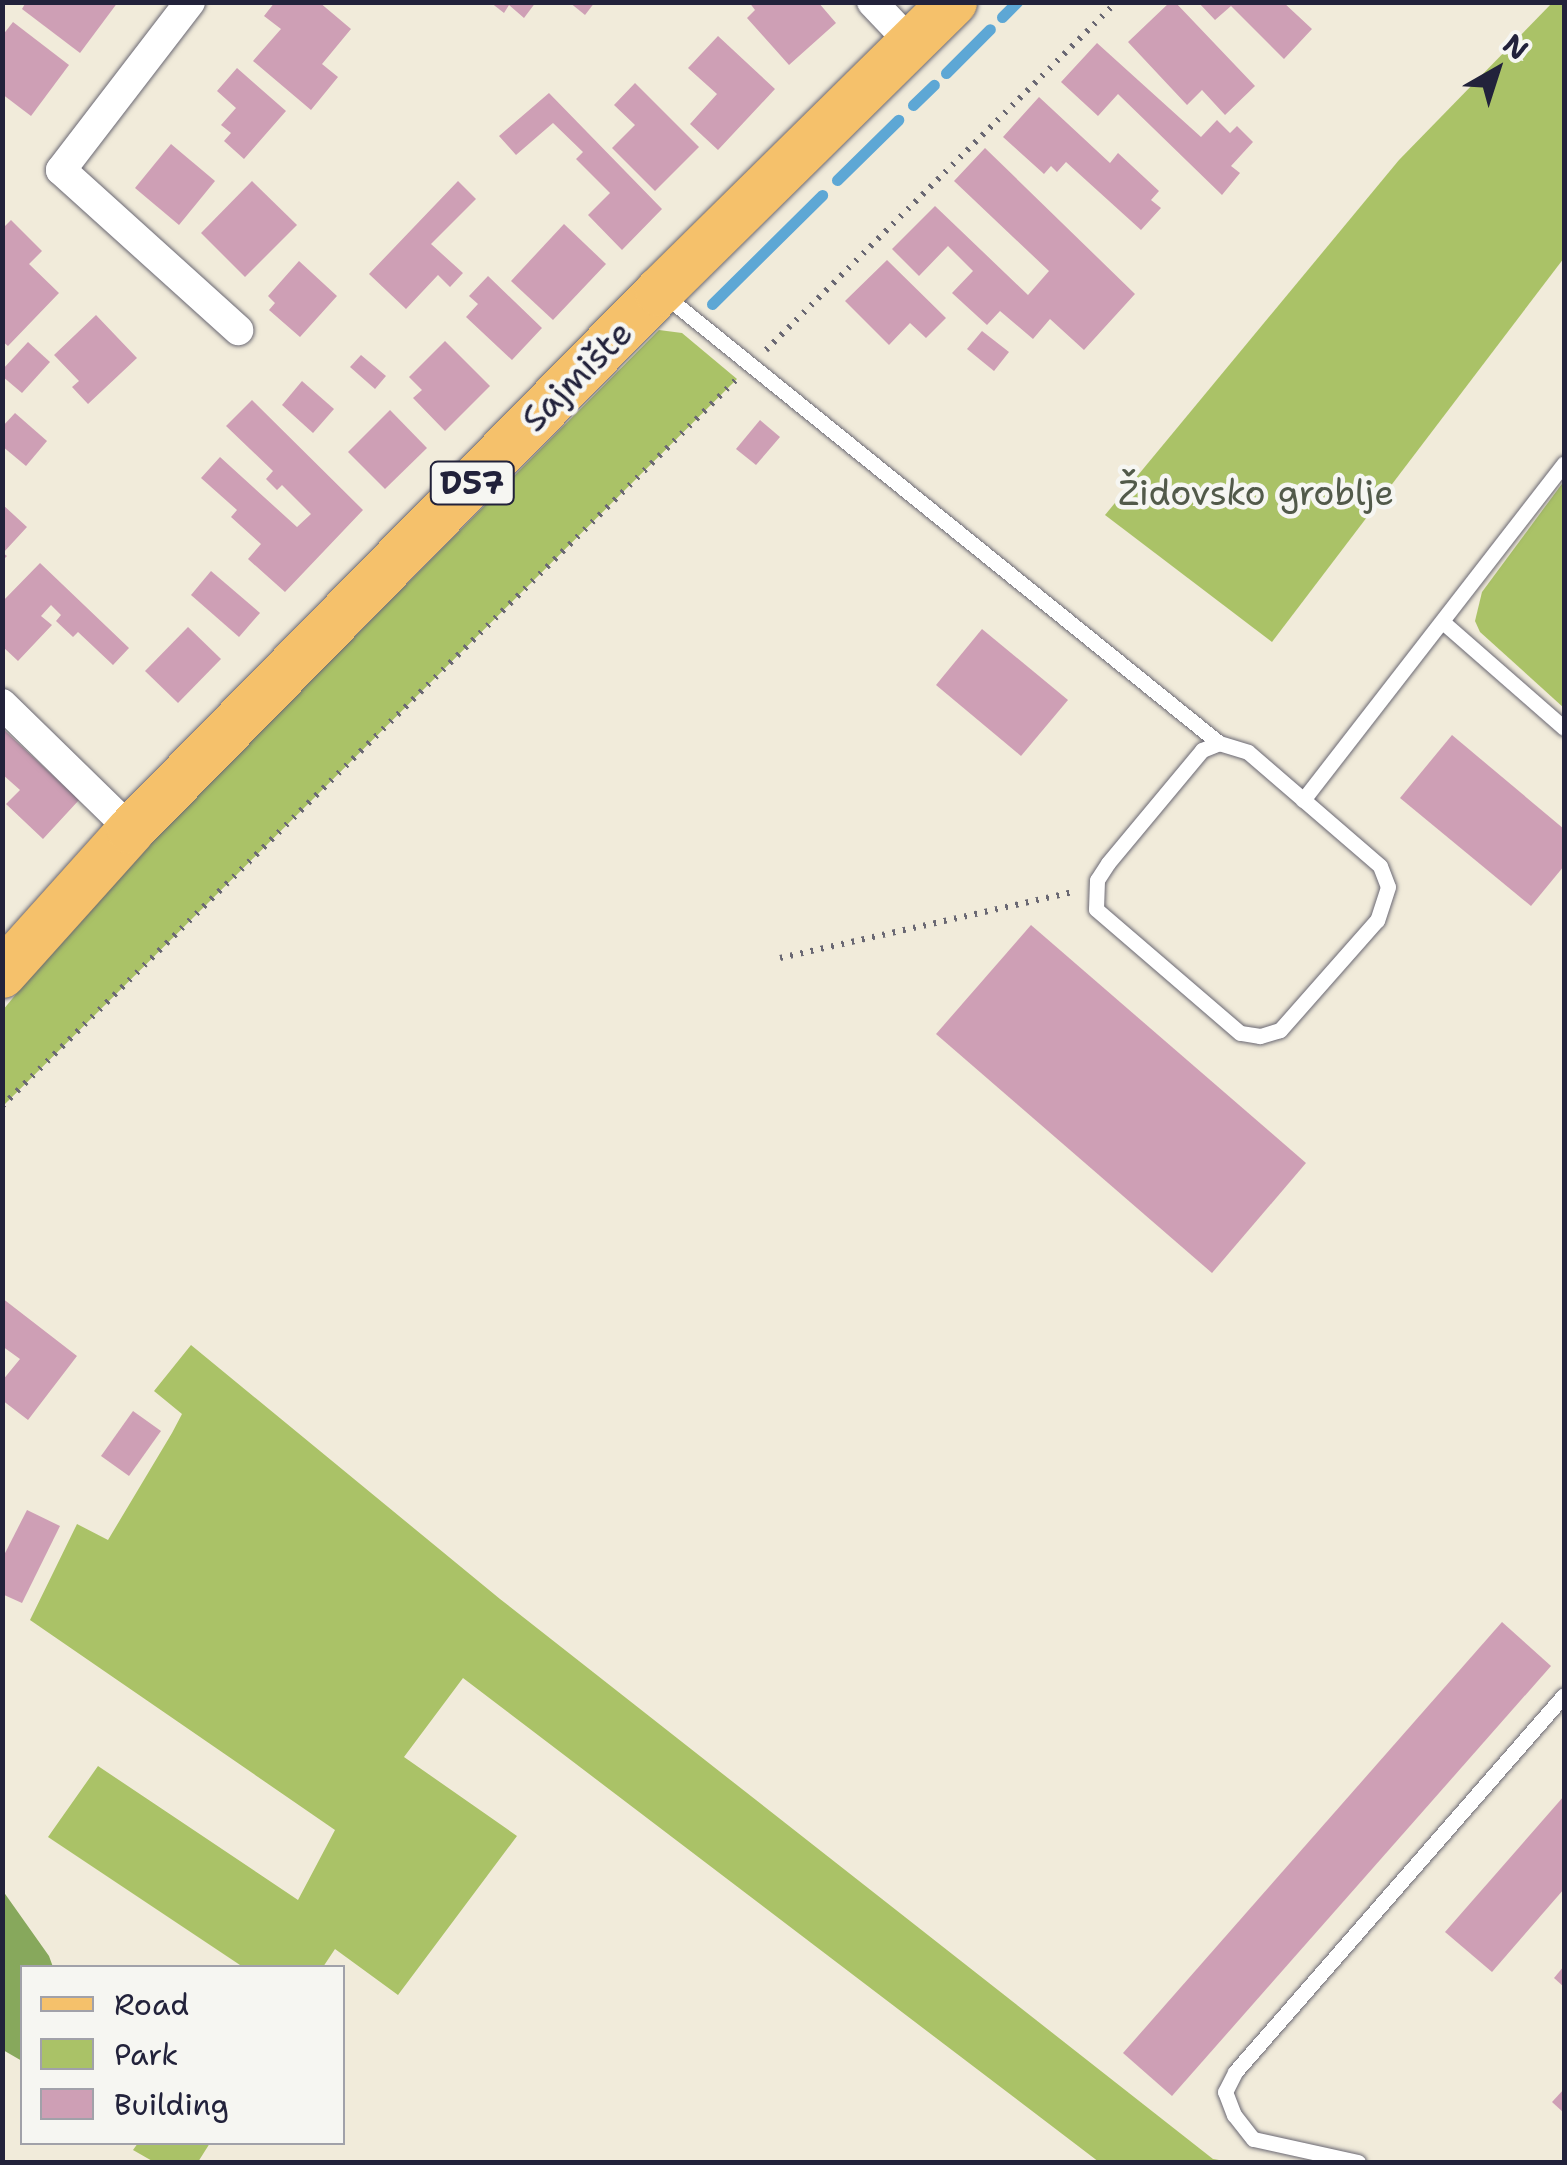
<!DOCTYPE html>
<html>
<head>
<meta charset="utf-8">
<style>
	body { margin:0 }
	#map { position:relative; width:1567px; height:2165px; overflow:hidden; background:#f1ebda; font-family:"Shantell Sans",sans-serif }
	div>[style] { position:absolute }
	.green>* { inset:0; background:#aac267 }
	.forest>* { inset:0; background:#87a85c }
	.stream>* { height:11px; margin:-5.5px; padding:0 5.5px; transform-origin:5.5px; border-radius:5.5px; background:#5da7d5 }
	.building>* { inset:0; background:#ce9fb5 }
	.path>* { height:6px; margin-top:-3px; transform-origin:0; background:repeating-linear-gradient(90deg,#6a6873 0 2.5px,transparent 0 10.5px) }
	.roads { filter:drop-shadow(0 0 2px #6a6873) drop-shadow(0 0 2px #6a6873) }
	.service>* { height:15px; margin:-7.5px; padding:0 7.5px; transform-origin:7.5px; border-radius:7.5px; background:#fff }
	.minor>* { height:30px; margin:-15px; padding:0 15px; transform-origin:15px; border-radius:15px; background:#fff }
	.primary>* { height:48px; margin:-24px; padding:0 24px; transform-origin:24px; border-radius:24px; background:#f5c16b }
	span { translate:-50% -50%; white-space:nowrap; text-align:center; line-height:1.15; -webkit-text-stroke:9px #f6f6f2; paint-order:stroke }
	.shield-label span { padding:2px 8px; background:#f6f6f2; border:2px solid; border-radius:8px; -webkit-text-stroke-width:0 }
	.shield-label { font-size:32px; color:#22223b; font-weight:700 }
	.street-label { font-size:35px; color:#22223b }
	.park-label { font-size:35px; color:#525a4a }
	.frame { position:absolute; inset:0; border:5px solid #22223b; pointer-events:none }
	.legend { position:absolute; left:20px; top:1965px; width:325px; height:180px; box-sizing:border-box; background:#f6f6f2; border:2px solid #a1a1a9; margin:0; padding:12px 18px; list-style:none; font-size:30px; color:#22223b }
	.legend li { display:flex; align-items:center; gap:20px; height:50px }
	.legend b { width:50px; border:2px solid #a1a1a9 }
	.north { position:absolute; left:1447px; top:20px; width:100px; height:100px; -webkit-text-stroke:8px #f6f6f2; paint-order:stroke; rotate:39deg; font-size:28px; font-weight:700; line-height:40px; text-align:center; color:#22223b }
	.north::after { content:''; display:block; margin:auto; width:35px; height:45px; background:#22223b; clip-path:polygon(50% 0,100% 100%,50% 72%,0 100%) }
</style>
</head>
<body>
<div id="map">
	<div class="green">
		<div style="clip-path:polygon(1552px 3px,1564px 3px,1564px 258px,1272px 642px,1105px 515px,1399px 160px)"></div>
		<div style="clip-path:polygon(659px 330px,682px 333px,737px 379px,3px 1106px,3px 1010px,92px 901px)"></div>
		<div style="clip-path:polygon(1564px 481px,1564px 708px,1480px 632px,1475px 621px,1482px 592px)"></div>
		<div style="clip-path:polygon(191px 1345px,500px 1599px,1213px 2159px,1231px 2162px,1099px 2162px,463px 1678px,404px 1757px,517px 1836px,398px 1995px,335px 1949px,323px 1967px,243px 1967px,48px 1837px,98px 1766px,298px 1900px,335px 1830px,30px 1620px,77px 1524px,108px 1540px,172px 1433px,182px 1414px,154px 1391px)"></div>
		<div style="clip-path:polygon(138px 2143px,138px 2142px,210px 2143px,198px 2162px,154px 2162px,133px 2150px)"></div>
	</div>
	<div class="forest">
		<div style="clip-path:polygon(3px 1891px,49px 1956px,53px 1967px,22px 1968px,22px 2061px,3px 2050px)"></div>
	</div>
	<div class="stream">
		<div style="left:1002px;top:17px;width:21px;rotate:-45deg"></div>
		<div style="left:946px;top:73px;width:62px;rotate:-45deg"></div>
		<div style="left:913px;top:105px;width:29px;rotate:-44deg"></div>
		<div style="left:837px;top:180px;width:86px;rotate:-44.5deg"></div>
		<div style="left:712px;top:304px;width:155px;rotate:-44.7deg"></div>
	</div>
	<div class="building">
		<div style="clip-path:polygon(26px 2px,118px 2px,80px 53px,22px 9px)"></div>
		<div style="clip-path:polygon(275px 2px,319px 2px,351px 29px,322px 64px,338px 77px,311px 110px,253px 61px,281px 29px,264px 16px)"></div>
		<div style="clip-path:polygon(490px 2px,536px 2px,524px 18px,509px 5px,504px 13px)"></div>
		<div style="clip-path:polygon(569px 2px,595px 2px,585px 15px)"></div>
		<div style="clip-path:polygon(749px 2px,818px 2px,836px 23px,789px 65px,747px 18px,755px 10px)"></div>
		<div style="clip-path:polygon(1170px 2px,1175px 2px,1255px 86px,1225px 115px,1202px 90px,1187px 105px,1128px 42px)"></div>
		<div style="clip-path:polygon(1198px 2px,1283px 2px,1312px 29px,1284px 59px,1231px 6px,1215px 20px)"></div>
		<div style="clip-path:polygon(13px 22px,69px 65px,31px 116px,2px 94px,2px 36px)"></div>
		<div style="clip-path:polygon(718px 36px,775px 89px,718px 150px,690px 124px,717px 94px,688px 68px)"></div>
		<div style="clip-path:polygon(1097px 43px,1201px 137px,1217px 120px,1230px 133px,1237px 126px,1253px 142px,1231px 166px,1240px 173px,1222px 195px,1118px 94px,1098px 116px,1061px 82px)"></div>
		<div style="clip-path:polygon(237px 68px,286px 111px,244px 159px,224px 141px,231px 133px,221px 125px,236px 108px,217px 91px)"></div>
		<div style="clip-path:polygon(635px 83px,699px 147px,655px 191px,612px 148px,635px 125px,614px 105px)"></div>
		<div style="clip-path:polygon(549px 93px,662px 209px,622px 250px,588px 215px,610px 193px,576px 159px,583px 152px,553px 123px,516px 155px,499px 136px)"></div>
		<div style="clip-path:polygon(1039px 97px,1110px 163px,1118px 153px,1159px 191px,1151px 200px,1161px 208px,1141px 230px,1066px 162px,1057px 172px,1051px 166px,1044px 174px,1003px 137px)"></div>
		<div style="clip-path:polygon(171px 144px,215px 181px,179px 225px,135px 188px)"></div>
		<div style="clip-path:polygon(985px 148px,1135px 294px,1084px 350px,1050px 319px,1033px 339px,1000px 311px,987px 325px,952px 293px,973px 271px,948px 246px,919px 276px,892px 249px,935px 206px,1028px 295px,1049px 271px,954px 181px)"></div>
		<div style="clip-path:polygon(252px 181px,297px 225px,245px 277px,201px 233px)"></div>
		<div style="clip-path:polygon(458px 181px,476px 199px,431px 244px,463px 273px,450px 287px,438px 275px,406px 309px,369px 274px)"></div>
		<div style="clip-path:polygon(11px 220px,42px 251px,29px 264px,59px 293px,8px 346px,2px 341px,2px 229px)"></div>
		<div style="clip-path:polygon(564px 224px,606px 264px,553px 320px,511px 281px)"></div>
		<div style="clip-path:polygon(887px 260px,946px 318px,926px 338px,910px 323px,889px 345px,845px 301px)"></div>
		<div style="clip-path:polygon(299px 261px,337px 296px,300px 337px,269px 310px,275px 303px,268px 296px)"></div>
		<div style="clip-path:polygon(488px 276px,542px 328px,512px 360px,466px 317px,478px 304px,469px 296px)"></div>
		<div style="clip-path:polygon(96px 315px,137px 358px,88px 404px,72px 387px,79px 381px,54px 355px)"></div>
		<div style="clip-path:polygon(982px 331px,1009px 352px,994px 371px,967px 349px)"></div>
		<div style="clip-path:polygon(445px 341px,490px 386px,445px 431px,413px 398px,422px 390px,409px 377px)"></div>
		<div style="clip-path:polygon(28px 342px,50px 362px,22px 393px,2px 376px,2px 370px)"></div>
		<div style="clip-path:polygon(361px 355px,386px 376px,375px 389px,350px 367px)"></div>
		<div style="clip-path:polygon(302px 381px,334px 409px,313px 433px,282px 405px)"></div>
		<div style="clip-path:polygon(252px 400px,363px 510px,285px 592px,248px 559px,261px 544px,231px 517px,237px 510px,201px 478px,220px 457px,297px 527px,311px 514px,282px 485px,277px 490px,266px 479px,273px 471px,226px 426px)"></div>
		<div style="clip-path:polygon(390px 410px,427px 448px,385px 489px,348px 452px)"></div>
		<div style="clip-path:polygon(15px 413px,47px 441px,26px 466px,2px 446px,2px 427px)"></div>
		<div style="clip-path:polygon(760px 420px,780px 437px,756px 465px,736px 449px)"></div>
		<div style="clip-path:polygon(2px 504px,27px 527px,3px 553px,7px 556px,2px 561px)"></div>
		<div style="clip-path:polygon(40px 563px,129px 648px,113px 665px,78px 632px,73px 637px,56px 621px,61px 615px,51px 605px,41px 616px,52px 625px,18px 661px,2px 646px,2px 602px)"></div>
		<div style="clip-path:polygon(211px 571px,260px 613px,239px 637px,191px 595px)"></div>
		<div style="clip-path:polygon(188px 627px,221px 659px,178px 703px,145px 671px)"></div>
		<div style="clip-path:polygon(982px 629px,1068px 700px,1021px 756px,936px 685px)"></div>
		<div style="clip-path:polygon(2px 728px,79px 800px,43px 839px,6px 804px,20px 790px,2px 774px)"></div>
		<div style="clip-path:polygon(1452px 735px,1564px 829px,1564px 866px,1531px 906px,1400px 798px)"></div>
		<div style="clip-path:polygon(1031px 925px,1306px 1163px,1212px 1273px,936px 1034px)"></div>
		<div style="clip-path:polygon(2px 1298px,77px 1356px,28px 1420px,2px 1400px,2px 1381px,20px 1359px,2px 1346px)"></div>
		<div style="clip-path:polygon(133px 1411px,161px 1431px,129px 1476px,101px 1456px)"></div>
		<div style="clip-path:polygon(27px 1510px,60px 1526px,22px 1603px,2px 1594px,2px 1559px)"></div>
		<div style="clip-path:polygon(1502px 1622px,1551px 1666px,1172px 2096px,1123px 2053px)"></div>
		<div style="clip-path:polygon(1564px 1796px,1564px 1889px,1492px 1972px,1445px 1932px)"></div>
		<div style="clip-path:polygon(1564px 1966px,1564px 1987px,1554px 1978px)"></div>
		<div style="clip-path:polygon(1564px 2089px,1564px 2113px,1552px 2102px)"></div>
	</div>
	<div class="path">
		<div style="left:766px;top:350px;width:494px;rotate:-44.8deg"></div>
		<div style="left:780px;top:958px;width:299px;rotate:-12.7deg"></div>
		<div style="left:2px;top:1106px;width:1032px;rotate:-44.69deg"></div>
	</div>
	<div class="roads">
		<div class="service">
			<div style="left:663px;top:294px;width:715px;rotate:38.92deg"></div>
			<div style="left:1444px;top:623px;width:159px;rotate:41.2deg"></div>
			<div style="left:1219px;top:743px;width:30px;rotate:17deg"></div>
			<div style="left:1248px;top:752px;width:174px;rotate:40.8deg"></div>
			<div style="left:1380px;top:866px;width:22px;rotate:69deg"></div>
			<div style="left:1388px;top:887px;width:35px;rotate:108deg"></div>
			<div style="left:1377px;top:920px;width:147px;rotate:131.4deg"></div>
			<div style="left:1280px;top:1030px;width:21px;rotate:163deg"></div>
			<div style="left:1260px;top:1036px;width:20px;rotate:-171deg"></div>
			<div style="left:1240px;top:1033px;width:190px;rotate:-139.3deg"></div>
			<div style="left:1096px;top:909px;width:29px;rotate:-88deg"></div>
			<div style="left:1097px;top:880px;width:20px;rotate:-57deg"></div>
			<div style="left:1108px;top:863px;width:147px;rotate:-50.2deg"></div>
			<div style="left:1202px;top:750px;width:18px;rotate:-22deg"></div>
			<div style="left:1303px;top:800px;width:426px;rotate:-52.2deg"></div>
			<div style="left:1358px;top:2162px;width:107px;rotate:-167.6deg"></div>
			<div style="left:1253px;top:2139px;width:31px;rotate:-128deg"></div>
			<div style="left:1234px;top:2115px;width:25px;rotate:-111deg"></div>
			<div style="left:1225px;top:2092px;width:22px;rotate:-63deg"></div>
			<div style="left:1235px;top:2072px;width:500px;rotate:-48.89deg"></div>
		</div>
		<div class="minor">
			<div style="left:190px;top:2px;width:212px;rotate:127.5deg"></div>
			<div style="left:61px;top:170px;width:239px;rotate:42.1deg"></div>
			<div style="left:872px;top:2px;width:57px;rotate:46.4deg"></div>
			<div style="left:2px;top:704px;width:180px;rotate:44.3deg"></div>
		</div>
		<div class="primary">
			<div style="left:2px;top:974px;width:193px;rotate:-48.1deg"></div>
			<div style="left:131px;top:830px;width:754px;rotate:-45.54deg"></div>
			<div style="left:659px;top:292px;width:413px;rotate:-44.6deg"></div>
		</div>
	</div>
	<div class="shield-label">
		<span style="left:472px;top:483px">D57</span>
	</div>
	<div class="street-label">
		<span style="left:577px;top:376px;rotate:-45deg">Sajmište</span>
	</div>
	<div class="park-label">
		<span style="left:1256px;top:493px">Židovsko groblje</span>
	</div>
	<div class="frame"></div>
	<ul class="legend">
	<li><b style="height:12px;background:#f5c16b"></b>Road</li>
	<li><b style="height:28px;background:#aac267"></b>Park</li>
	<li><b style="height:28px;background:#ce9fb5"></b>Building</li>
	</ul>
	<div class="north">N</div>
</div>
</body>
</html>
